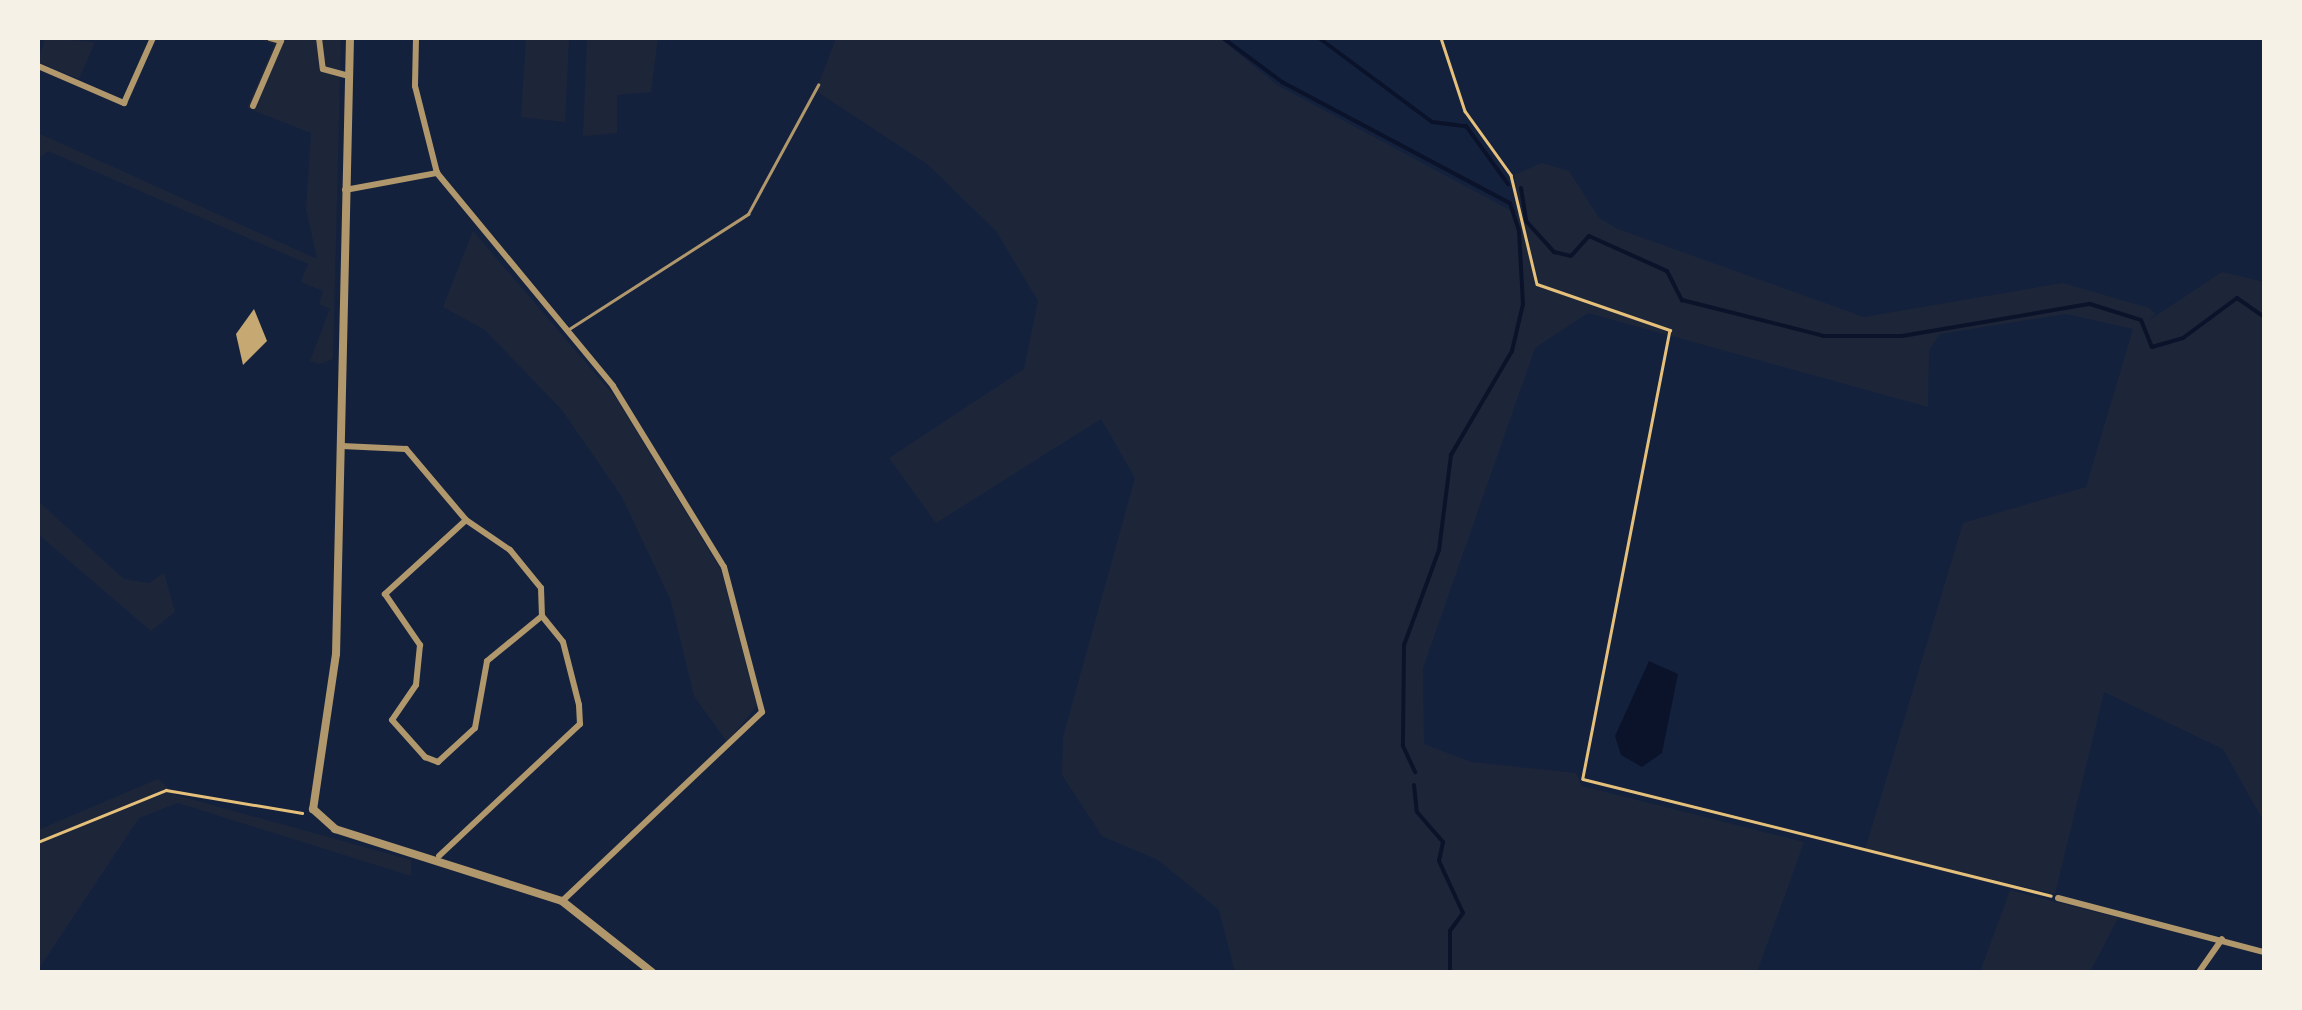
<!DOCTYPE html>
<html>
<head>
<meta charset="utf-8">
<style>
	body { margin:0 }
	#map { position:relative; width:2302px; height:1010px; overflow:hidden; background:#14213d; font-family:"Archivo Narrow",sans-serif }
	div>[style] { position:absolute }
	.green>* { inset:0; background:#1d2539 }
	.water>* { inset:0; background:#0b132b }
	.stream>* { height:4px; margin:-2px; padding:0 2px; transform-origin:2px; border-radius:2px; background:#0b132b }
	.building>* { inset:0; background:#c6a872 }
	.path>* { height:2.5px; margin:-1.25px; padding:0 1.25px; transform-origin:1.25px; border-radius:1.25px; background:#e5c07b }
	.service>* { height:2.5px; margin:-1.25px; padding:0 1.25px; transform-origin:1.25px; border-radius:1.25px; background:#b1986c }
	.minor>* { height:6px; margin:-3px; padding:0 3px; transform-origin:3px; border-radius:3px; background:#b1986c }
	.tertiary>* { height:8px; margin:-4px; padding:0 4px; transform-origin:4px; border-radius:4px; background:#b1986c }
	span { translate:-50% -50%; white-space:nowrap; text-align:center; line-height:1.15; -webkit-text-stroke:8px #f6f1e7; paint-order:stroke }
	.frame { position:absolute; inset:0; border:40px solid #f6f1e7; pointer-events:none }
</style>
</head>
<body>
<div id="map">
	<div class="green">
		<div style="clip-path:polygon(45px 38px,95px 42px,79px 79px,38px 62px)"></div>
		<div style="clip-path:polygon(257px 38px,341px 38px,333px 359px,320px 364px,310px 361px,330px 309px,319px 304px,323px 291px,301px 282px,308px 264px,48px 151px,38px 159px,38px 133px,317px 259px,306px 208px,311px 133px,247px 108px,274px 45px)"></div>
		<div style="clip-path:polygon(526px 38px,569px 38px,565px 122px,521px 117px)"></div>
		<div style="clip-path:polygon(587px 38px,658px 38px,651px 92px,617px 95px,617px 133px,583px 136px)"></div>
		<div style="clip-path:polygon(836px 38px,1220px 38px,1277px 85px,1521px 216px,1514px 175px,1542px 163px,1569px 171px,1599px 218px,1618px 229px,1864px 317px,2063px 283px,2149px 308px,2156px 314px,2148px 321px,2222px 272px,2264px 282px,2264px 822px,2223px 749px,2104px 692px,2055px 894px,1865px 850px,1963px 523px,2086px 487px,2133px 329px,2066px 314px,1940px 334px,1929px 350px,1928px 407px,1588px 313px,1535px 348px,1423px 668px,1424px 744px,1471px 762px,1576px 773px,1582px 786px,1804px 842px,1757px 972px,1235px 972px,1219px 910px,1158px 860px,1102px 836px,1062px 775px,1063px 737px,1135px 478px,1101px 419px,936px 523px,889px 458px,1024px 369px,1038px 301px,996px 231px,927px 164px,816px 91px)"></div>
		<div style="clip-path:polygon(473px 231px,616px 398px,721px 570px,757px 706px,727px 742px,694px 696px,671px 601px,622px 497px,562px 410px,485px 330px,443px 307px)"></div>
		<div style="clip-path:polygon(38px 501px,124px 579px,149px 583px,164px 573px,175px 612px,151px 631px,38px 534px)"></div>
		<div style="clip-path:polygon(158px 779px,176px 795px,411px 860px,411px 876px,178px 803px,139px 818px,38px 970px,38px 830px)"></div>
		<div style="clip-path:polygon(2010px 890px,2118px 918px,2090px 972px,1980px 972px)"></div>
	</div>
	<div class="water">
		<div style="clip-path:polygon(1649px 661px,1678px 674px,1662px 753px,1642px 767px,1621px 755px,1615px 736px)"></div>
	</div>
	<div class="stream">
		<div style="left:1223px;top:38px;width:74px;rotate:36.7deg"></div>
		<div style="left:1282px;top:82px;width:258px;rotate:28deg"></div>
		<div style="left:1510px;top:203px;width:29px;rotate:72deg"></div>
		<div style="left:1519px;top:231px;width:73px;rotate:86.9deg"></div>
		<div style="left:1523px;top:304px;width:48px;rotate:103.2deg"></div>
		<div style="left:1512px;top:351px;width:121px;rotate:120.4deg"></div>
		<div style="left:1451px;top:455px;width:96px;rotate:97.2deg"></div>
		<div style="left:1439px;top:550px;width:101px;rotate:110.2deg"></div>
		<div style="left:1404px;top:645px;width:101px;rotate:90.6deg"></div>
		<div style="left:1403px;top:746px;width:29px;rotate:65deg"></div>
		<div style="left:1319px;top:38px;width:141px;rotate:36.6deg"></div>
		<div style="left:1432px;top:122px;width:34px;rotate:7deg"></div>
		<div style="left:1466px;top:126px;width:72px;rotate:54.1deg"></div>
		<div style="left:1521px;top:188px;width:33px;rotate:81deg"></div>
		<div style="left:1526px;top:221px;width:42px;rotate:47.9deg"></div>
		<div style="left:1554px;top:252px;width:17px;rotate:13deg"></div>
		<div style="left:1571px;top:256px;width:27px;rotate:-48deg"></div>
		<div style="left:1589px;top:236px;width:85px;rotate:24.2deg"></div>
		<div style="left:1667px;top:271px;width:33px;rotate:63deg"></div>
		<div style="left:1682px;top:300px;width:146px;rotate:14.2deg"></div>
		<div style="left:1824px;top:336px;width:78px"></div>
		<div style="left:1902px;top:336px;width:191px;rotate:-9.7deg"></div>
		<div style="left:2090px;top:304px;width:53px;rotate:17.4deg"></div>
		<div style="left:2141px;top:320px;width:29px;rotate:68deg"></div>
		<div style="left:2152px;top:347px;width:32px;rotate:-16deg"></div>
		<div style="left:2183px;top:338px;width:67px;rotate:-36.5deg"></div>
		<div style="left:2237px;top:298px;width:33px;rotate:35deg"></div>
		<div style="left:1414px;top:785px;width:27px;rotate:84deg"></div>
		<div style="left:1417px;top:812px;width:40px;rotate:49deg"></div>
		<div style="left:1443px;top:842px;width:19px;rotate:102deg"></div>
		<div style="left:1439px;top:861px;width:57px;rotate:65.2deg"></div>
		<div style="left:1463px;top:913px;width:22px;rotate:126deg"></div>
		<div style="left:1450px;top:931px;width:41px;rotate:90deg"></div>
	</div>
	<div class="building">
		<div style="clip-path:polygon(254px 309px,267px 341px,243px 365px,236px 334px)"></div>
	</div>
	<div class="path">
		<div style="left:1441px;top:38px;width:77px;rotate:71.8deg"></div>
		<div style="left:1465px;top:111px;width:79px;rotate:54.3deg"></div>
		<div style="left:1511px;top:175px;width:112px;rotate:76.6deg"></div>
		<div style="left:1537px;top:284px;width:141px;rotate:19.1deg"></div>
		<div style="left:1670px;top:330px;width:457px;rotate:101deg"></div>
		<div style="left:1583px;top:779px;width:482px;rotate:14deg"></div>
		<div style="left:38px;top:842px;width:138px;rotate:-22.1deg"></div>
		<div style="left:166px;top:790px;width:138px;rotate:9.6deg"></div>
	</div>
	<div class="service">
		<div style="left:569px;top:329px;width:213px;rotate:-32.7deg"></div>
		<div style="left:748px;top:214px;width:147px;rotate:-61.5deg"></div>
	</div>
	<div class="minor">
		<div style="left:319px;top:38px;width:31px;rotate:83deg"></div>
		<div style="left:323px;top:69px;width:27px;rotate:15deg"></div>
		<div style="left:416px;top:38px;width:48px;rotate:91.2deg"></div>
		<div style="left:415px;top:86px;width:90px;rotate:75.8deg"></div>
		<div style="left:437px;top:173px;width:276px;rotate:50.4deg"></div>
		<div style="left:613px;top:386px;width:212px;rotate:58.5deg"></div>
		<div style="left:724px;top:567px;width:150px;rotate:75.3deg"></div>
		<div style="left:762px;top:712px;width:275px;rotate:136.6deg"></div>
		<div style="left:38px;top:66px;width:94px;rotate:23.3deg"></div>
		<div style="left:124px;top:103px;width:71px;rotate:-66deg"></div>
		<div style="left:253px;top:106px;width:71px;rotate:-66.7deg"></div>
		<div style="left:281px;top:41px;width:11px;rotate:-165deg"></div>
		<div style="left:345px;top:190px;width:94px;rotate:-10.5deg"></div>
		<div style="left:342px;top:446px;width:64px;rotate:2.7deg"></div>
		<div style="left:406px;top:449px;width:93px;rotate:49.8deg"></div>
		<div style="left:466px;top:520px;width:53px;rotate:34.3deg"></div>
		<div style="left:510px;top:550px;width:49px;rotate:50.8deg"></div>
		<div style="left:541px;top:588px;width:28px;rotate:88deg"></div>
		<div style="left:542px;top:616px;width:33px;rotate:51deg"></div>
		<div style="left:563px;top:642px;width:65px;rotate:75.7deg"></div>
		<div style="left:579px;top:705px;width:19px;rotate:87deg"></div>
		<div style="left:580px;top:724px;width:193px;rotate:136.9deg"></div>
		<div style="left:466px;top:520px;width:110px;rotate:137.6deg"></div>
		<div style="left:385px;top:594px;width:62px;rotate:55.5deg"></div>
		<div style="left:420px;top:645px;width:40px;rotate:95.7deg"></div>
		<div style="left:416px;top:685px;width:42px;rotate:124.4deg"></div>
		<div style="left:392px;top:720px;width:50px;rotate:48.3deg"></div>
		<div style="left:425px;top:757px;width:14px;rotate:21deg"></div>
		<div style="left:438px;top:762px;width:50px;rotate:-42.6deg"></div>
		<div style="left:475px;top:728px;width:68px;rotate:-79.8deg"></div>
		<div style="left:487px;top:661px;width:71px;rotate:-39.3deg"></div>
		<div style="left:2058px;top:898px;width:213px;rotate:14.7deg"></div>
		<div style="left:2199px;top:972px;width:40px;rotate:-55.1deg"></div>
	</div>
	<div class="tertiary">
		<div style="left:350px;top:38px;width:616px;rotate:91.3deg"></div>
		<div style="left:336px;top:654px;width:157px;rotate:98.4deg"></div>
		<div style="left:313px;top:809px;width:30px;rotate:42deg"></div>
		<div style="left:335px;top:829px;width:238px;rotate:17.6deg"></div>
		<div style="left:562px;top:901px;width:115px;rotate:38.3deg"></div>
	</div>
	<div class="frame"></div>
</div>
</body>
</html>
